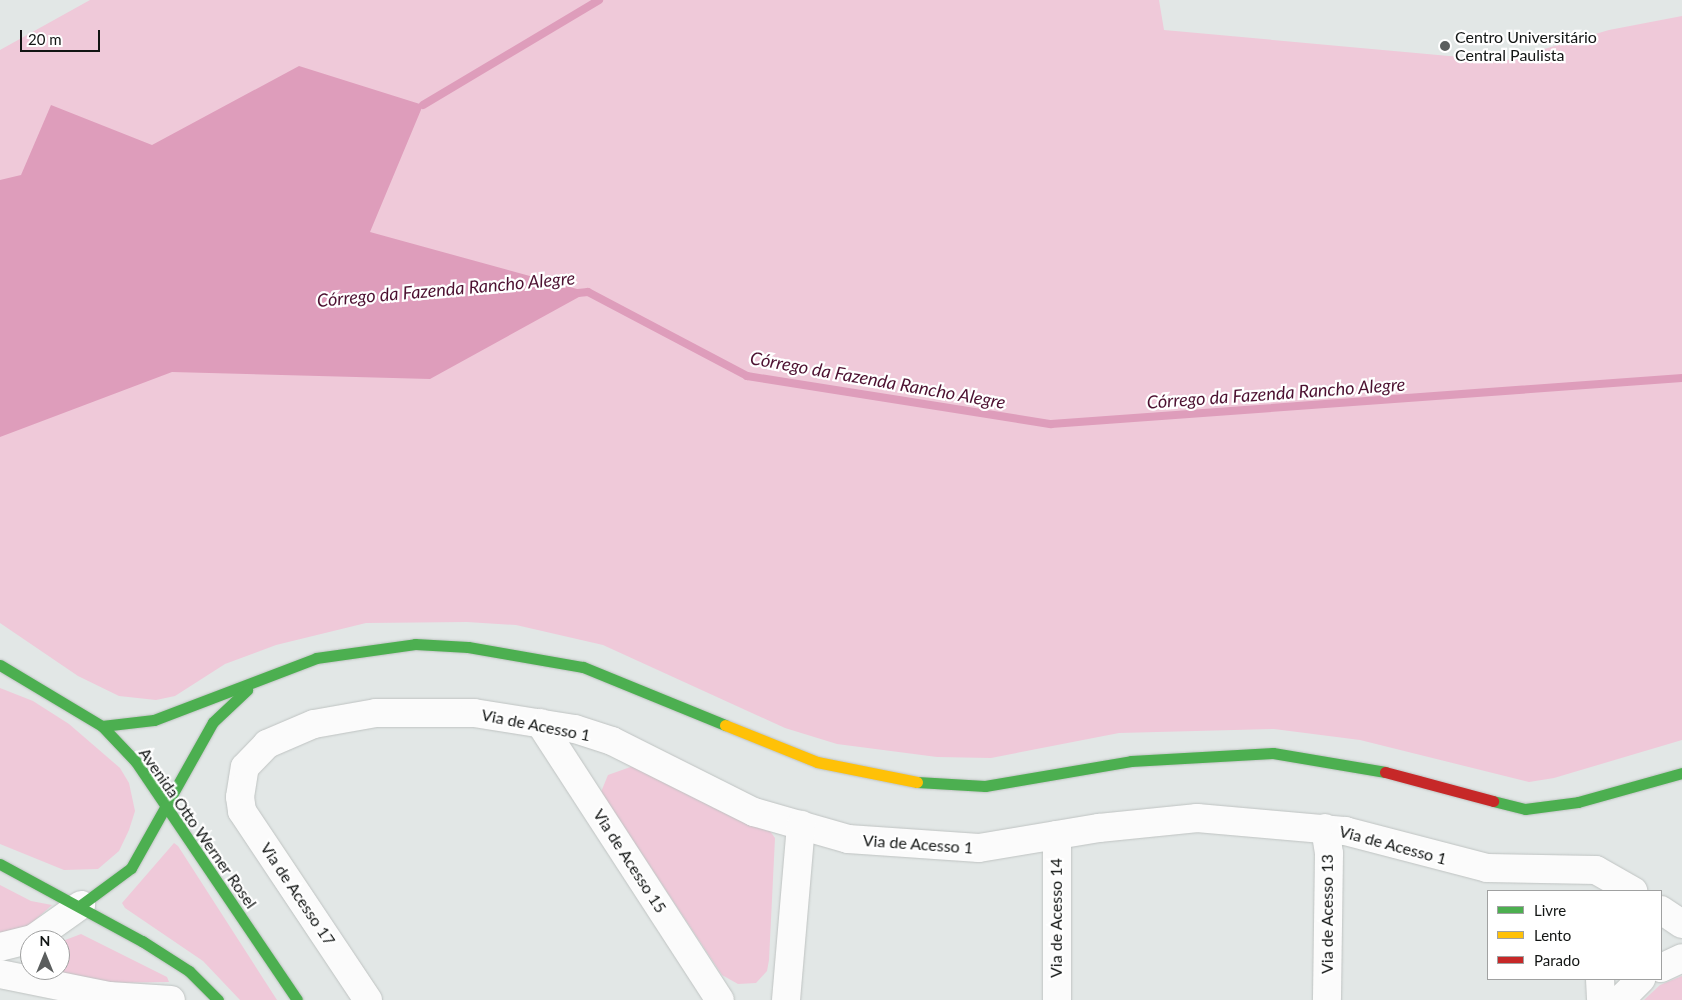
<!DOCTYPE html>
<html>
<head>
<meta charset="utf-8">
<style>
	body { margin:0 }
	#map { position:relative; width:1682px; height:1000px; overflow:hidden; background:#e2e7e6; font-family:Lato,sans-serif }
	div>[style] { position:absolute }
	.green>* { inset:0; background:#efc9d9 }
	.water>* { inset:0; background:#de9dbb }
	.stream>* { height:8px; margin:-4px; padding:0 4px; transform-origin:4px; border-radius:4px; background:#de9dbb }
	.roads { filter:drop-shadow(0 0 1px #bfc3c2) drop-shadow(0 0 1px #bfc3c2) }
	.street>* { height:28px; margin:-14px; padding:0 14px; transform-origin:14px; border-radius:14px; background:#fbfbfb }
	.fast>* { height:11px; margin:-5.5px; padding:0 5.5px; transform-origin:5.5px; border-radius:5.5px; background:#4caf50 }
	.slow>* { height:11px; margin:-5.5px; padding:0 5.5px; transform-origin:5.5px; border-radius:5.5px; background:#ffc107 }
	.jam>* { height:11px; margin:-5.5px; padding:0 5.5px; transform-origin:5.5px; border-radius:5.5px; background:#c62828 }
	.dots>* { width:14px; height:14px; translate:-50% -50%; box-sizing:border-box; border:2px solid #fff; border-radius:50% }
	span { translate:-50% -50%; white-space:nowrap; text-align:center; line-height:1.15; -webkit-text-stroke:4.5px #fff; paint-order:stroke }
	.poi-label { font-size:16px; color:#121514 }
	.left { translate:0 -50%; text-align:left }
	.street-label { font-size:16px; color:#121514 }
	.water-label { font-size:18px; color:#4d1131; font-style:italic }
	.legend { position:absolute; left:1487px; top:890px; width:175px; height:90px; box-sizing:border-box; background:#fff; border:1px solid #a0a1a1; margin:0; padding:6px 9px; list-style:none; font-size:15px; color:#121514 }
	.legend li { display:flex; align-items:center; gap:10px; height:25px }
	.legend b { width:25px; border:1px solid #a0a1a1 }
	.north { position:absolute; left:20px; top:930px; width:50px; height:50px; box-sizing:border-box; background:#fff; border:1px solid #a0a1a1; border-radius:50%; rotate:0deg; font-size:14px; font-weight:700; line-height:20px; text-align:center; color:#121514 }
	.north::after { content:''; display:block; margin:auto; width:18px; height:22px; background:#5b5e5e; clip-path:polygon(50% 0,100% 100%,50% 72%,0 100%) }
	.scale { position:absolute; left:20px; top:30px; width:80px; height:22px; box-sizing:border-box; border:2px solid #121514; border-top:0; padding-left:6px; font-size:15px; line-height:18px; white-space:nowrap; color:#121514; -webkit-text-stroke:4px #fff; paint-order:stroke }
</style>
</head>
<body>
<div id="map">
	<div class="green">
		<div style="clip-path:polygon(90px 0,1159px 0,1164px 30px,1504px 61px,1609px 30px,1682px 16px,1682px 740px,1554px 778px,1529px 782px,1360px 740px,1274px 729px,1119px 733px,991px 758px,937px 757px,837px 744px,785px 728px,603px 645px,516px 625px,467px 622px,366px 623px,276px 645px,225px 664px,175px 696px,156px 700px,119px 696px,78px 676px,0 623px,0 50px)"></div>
		<div style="clip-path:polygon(0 688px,33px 701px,69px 724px,120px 768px,129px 783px,135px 811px,129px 830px,119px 851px,98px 869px,64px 870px,0 844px)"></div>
		<div style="clip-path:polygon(636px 765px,767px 827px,775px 838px,769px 960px,767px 971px,756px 983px,738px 984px,722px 975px,601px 792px,608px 775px)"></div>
		<div style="clip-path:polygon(174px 843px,178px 846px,277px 1000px,240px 1000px,203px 961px,125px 908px,122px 903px)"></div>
		<div style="clip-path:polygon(0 885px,31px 901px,52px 905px,26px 928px,0 934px)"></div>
		<div style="clip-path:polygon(81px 934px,167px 977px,169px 982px,101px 983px,43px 970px,60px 970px,60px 942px)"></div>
		<div style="clip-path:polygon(1682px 976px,1682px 1000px,1644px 1000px,1660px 985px)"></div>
	</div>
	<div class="water">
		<div style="clip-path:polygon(299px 66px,423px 105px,370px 232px,588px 292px,430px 379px,172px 372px,0 437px,0 180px,21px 175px,51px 105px,152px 145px)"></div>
	</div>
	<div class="stream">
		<div style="left:423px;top:105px;width:205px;rotate:-30.8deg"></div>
		<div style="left:578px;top:293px;width:10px;rotate:-6deg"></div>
		<div style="left:588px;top:292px;width:180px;rotate:27.8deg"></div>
		<div style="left:747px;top:376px;width:308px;rotate:9deg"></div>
		<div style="left:1051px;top:424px;width:633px;rotate:-4.17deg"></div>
	</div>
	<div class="roads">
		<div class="street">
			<div style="left:540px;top:723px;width:330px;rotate:57deg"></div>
			<div style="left:1325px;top:828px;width:26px;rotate:81deg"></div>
			<div style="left:1329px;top:854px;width:146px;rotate:90.8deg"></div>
			<div style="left:1661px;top:910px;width:25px;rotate:34deg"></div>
			<div style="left:0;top:947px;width:34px;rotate:-14deg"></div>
			<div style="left:33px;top:939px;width:59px;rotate:-35.3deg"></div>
			<div style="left:1661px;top:968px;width:23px;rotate:-25deg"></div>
			<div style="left:0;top:974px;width:111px;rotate:11.4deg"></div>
			<div style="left:109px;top:996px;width:62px;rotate:3.7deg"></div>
			<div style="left:1600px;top:979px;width:21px;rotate:87deg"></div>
			<div style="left:368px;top:1000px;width:227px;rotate:-123.7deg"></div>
			<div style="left:242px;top:811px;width:14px;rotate:-98deg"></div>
			<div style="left:240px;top:797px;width:30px;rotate:-81deg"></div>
			<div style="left:245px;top:767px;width:32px;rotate:-46deg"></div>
			<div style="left:267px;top:744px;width:51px;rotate:-23.1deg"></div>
			<div style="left:314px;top:724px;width:63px;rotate:-10.1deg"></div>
			<div style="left:376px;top:713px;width:98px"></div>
			<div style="left:474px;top:713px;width:102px;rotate:9deg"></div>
			<div style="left:575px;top:729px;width:39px;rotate:18deg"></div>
			<div style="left:612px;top:741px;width:159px;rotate:26.6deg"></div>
			<div style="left:754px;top:812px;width:98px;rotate:16deg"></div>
			<div style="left:848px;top:839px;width:131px;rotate:3.9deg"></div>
			<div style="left:979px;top:848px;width:122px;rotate:-9.5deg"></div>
			<div style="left:1099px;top:828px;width:99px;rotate:-5.8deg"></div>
			<div style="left:1197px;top:818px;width:149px;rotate:5deg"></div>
			<div style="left:1345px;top:831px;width:147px;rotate:14.6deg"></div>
			<div style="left:1487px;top:868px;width:109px;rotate:1.1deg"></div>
			<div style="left:1596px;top:870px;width:43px;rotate:29.6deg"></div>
			<div style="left:786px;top:1000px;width:176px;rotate:-85.1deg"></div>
			<div style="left:1057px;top:1000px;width:165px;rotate:-90deg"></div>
			<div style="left:1620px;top:1000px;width:30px;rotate:-45deg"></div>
		</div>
		<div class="fast">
			<div style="left:0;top:665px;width:119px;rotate:30.9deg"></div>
			<div style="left:102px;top:726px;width:50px;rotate:46.6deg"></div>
			<div style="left:136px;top:762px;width:287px;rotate:55.9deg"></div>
			<div style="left:102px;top:726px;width:52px;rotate:-6.6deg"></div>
			<div style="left:154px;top:720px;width:173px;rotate:-20.9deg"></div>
			<div style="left:316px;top:658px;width:100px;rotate:-8deg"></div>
			<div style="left:415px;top:644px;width:53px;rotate:3.2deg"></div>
			<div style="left:468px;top:647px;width:117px;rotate:9.9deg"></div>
			<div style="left:583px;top:667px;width:153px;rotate:22.2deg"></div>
			<div style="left:917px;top:782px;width:68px;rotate:3.4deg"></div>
			<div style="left:985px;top:786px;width:148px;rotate:-9.7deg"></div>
			<div style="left:1131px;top:761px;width:142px;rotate:-3.2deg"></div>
			<div style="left:1273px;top:753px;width:114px;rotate:9.6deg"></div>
			<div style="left:1493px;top:801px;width:33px;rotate:14deg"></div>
			<div style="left:1525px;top:809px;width:53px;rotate:-7.5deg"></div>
			<div style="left:1578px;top:802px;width:108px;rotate:-15.6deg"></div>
			<div style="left:0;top:864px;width:162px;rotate:28.5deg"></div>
			<div style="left:142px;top:941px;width:56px;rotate:32.6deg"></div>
			<div style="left:189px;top:971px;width:41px;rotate:45deg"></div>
			<div style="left:81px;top:905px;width:62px;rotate:-36.5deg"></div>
			<div style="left:131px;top:868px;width:167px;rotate:-60.7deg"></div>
			<div style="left:213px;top:722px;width:47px;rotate:-43.3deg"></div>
		</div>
		<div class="slow">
			<div style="left:725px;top:725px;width:99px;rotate:21.9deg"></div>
			<div style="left:817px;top:762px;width:102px;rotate:11.3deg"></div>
		</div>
		<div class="jam">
			<div style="left:1385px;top:772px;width:112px;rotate:15deg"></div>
		</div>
	</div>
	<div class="dots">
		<div style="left:1445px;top:46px;background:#5b5e5e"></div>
	</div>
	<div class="poi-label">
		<span class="left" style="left:1455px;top:46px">Centro Universitário<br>Central Paulista</span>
	</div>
	<div class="street-label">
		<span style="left:536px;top:725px;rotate:11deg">Via de Acesso 1</span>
		<span style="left:198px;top:828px;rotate:55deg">Avenida Otto Werner Rosel</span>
		<span style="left:918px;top:844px;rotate:4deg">Via de Acesso 1</span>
		<span style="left:1393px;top:845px;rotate:15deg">Via de Acesso 1</span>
		<span style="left:630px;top:861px;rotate:57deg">Via de Acesso 15</span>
		<span style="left:298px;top:894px;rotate:56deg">Via de Acesso 17</span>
		<span style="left:1327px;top:914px;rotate:-90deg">Via de Acesso 13</span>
		<span style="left:1056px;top:918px;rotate:-90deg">Via de Acesso 14</span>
	</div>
	<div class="water-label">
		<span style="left:446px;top:289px;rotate:-5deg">Córrego da Fazenda Rancho Alegre</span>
		<span style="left:878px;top:380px;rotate:10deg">Córrego da Fazenda Rancho Alegre</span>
		<span style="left:1276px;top:393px;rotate:-4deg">Córrego da Fazenda Rancho Alegre</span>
	</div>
	<ul class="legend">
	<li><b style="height:6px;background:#4caf50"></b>Livre</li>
	<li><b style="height:6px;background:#ffc107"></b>Lento</li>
	<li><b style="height:6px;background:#c62828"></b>Parado</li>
	</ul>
	<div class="north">N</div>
	<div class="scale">20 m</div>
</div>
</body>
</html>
